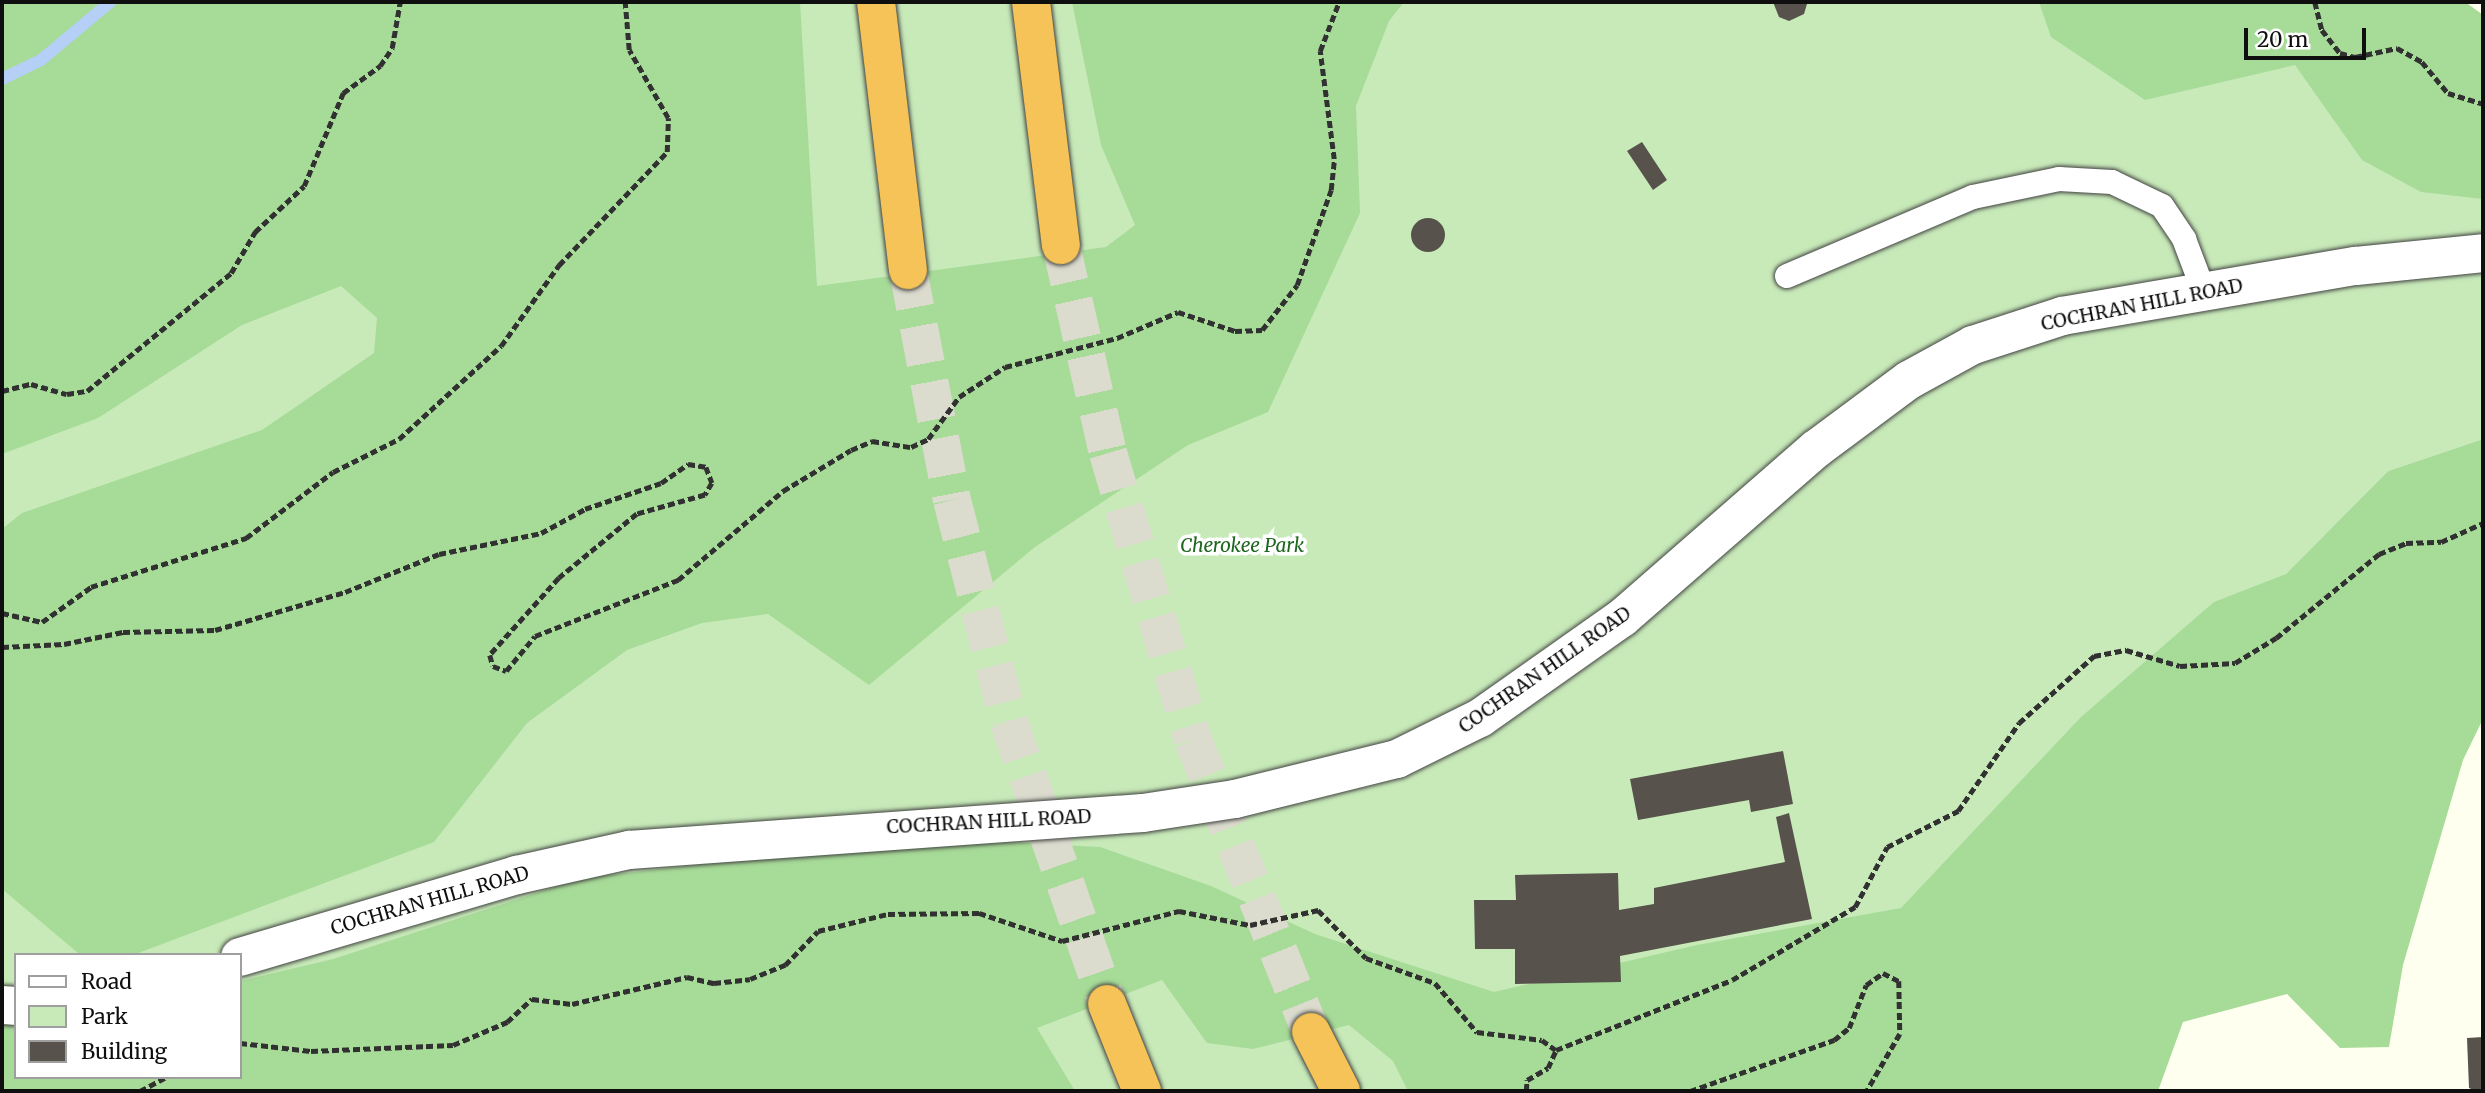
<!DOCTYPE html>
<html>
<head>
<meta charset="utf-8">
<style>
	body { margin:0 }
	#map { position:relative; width:2485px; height:1093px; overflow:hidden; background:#fffff0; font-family:Merriweather,serif }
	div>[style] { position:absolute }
	.green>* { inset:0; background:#c8eab9 }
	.forest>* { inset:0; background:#a7db98 }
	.stream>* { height:12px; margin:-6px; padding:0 6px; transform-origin:6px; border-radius:6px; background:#b5cff6 }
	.building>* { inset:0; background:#57524b }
	.round { border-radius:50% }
	.motorway-tunnel>* { height:38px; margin-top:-19px; transform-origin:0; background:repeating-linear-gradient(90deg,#dbdbce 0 38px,transparent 0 57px) }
	.path>* { height:4.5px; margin-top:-2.25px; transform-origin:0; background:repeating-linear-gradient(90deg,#313131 0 7px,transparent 0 10.5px) }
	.roads { filter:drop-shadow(0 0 2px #424242) drop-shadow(0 0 2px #424242) }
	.service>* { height:24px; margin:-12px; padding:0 12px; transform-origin:12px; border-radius:12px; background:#fff }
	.minor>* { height:38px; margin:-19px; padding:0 19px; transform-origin:19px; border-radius:19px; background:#fff }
	.motorway>* { height:38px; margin:-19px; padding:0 19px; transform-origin:19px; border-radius:19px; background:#f5c358 }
	span { translate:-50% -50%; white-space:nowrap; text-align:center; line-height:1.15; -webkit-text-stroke:7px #fff; paint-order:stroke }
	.street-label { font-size:19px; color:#0f0f0f }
	.park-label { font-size:19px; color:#1e671f; font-style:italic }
	.frame { position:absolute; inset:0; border:4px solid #0f0f0f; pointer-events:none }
	.legend { position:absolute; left:14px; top:953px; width:228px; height:126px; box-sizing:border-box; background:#fff; border:2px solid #9f9f9f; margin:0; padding:9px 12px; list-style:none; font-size:21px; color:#0f0f0f }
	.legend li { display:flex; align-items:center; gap:14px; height:35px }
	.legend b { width:35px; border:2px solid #9f9f9f }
	.scale { position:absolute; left:2244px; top:28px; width:122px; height:32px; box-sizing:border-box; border:4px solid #0f0f0f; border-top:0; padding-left:9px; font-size:21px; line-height:24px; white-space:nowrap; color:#0f0f0f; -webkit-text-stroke:5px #fff; paint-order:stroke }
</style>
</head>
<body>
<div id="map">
	<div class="green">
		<div style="clip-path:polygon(evenodd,2px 2px,2465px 2px,2483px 15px,2483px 439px,2388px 471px,2161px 701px,2113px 1091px,2px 1091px,2px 2px,16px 955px,240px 955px,240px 1077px,16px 1077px,16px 955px)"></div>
	</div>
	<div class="forest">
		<div style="clip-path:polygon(2px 2px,800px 2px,817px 286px,1106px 247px,1135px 225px,1101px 145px,1072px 2px,1404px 2px,1389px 21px,1356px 106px,1360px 213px,1268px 412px,1188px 445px,1035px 547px,869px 685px,768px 614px,702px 623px,627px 650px,527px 723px,434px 842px,133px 955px,95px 955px,78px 953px,2px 889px,2px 529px,22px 513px,262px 430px,374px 353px,377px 318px,341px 286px,242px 325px,98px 418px,2px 454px)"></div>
		<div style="clip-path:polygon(2039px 2px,2465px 2px,2483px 15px,2483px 199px,2421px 192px,2362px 160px,2295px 65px,2145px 100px,2051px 37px)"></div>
		<div style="clip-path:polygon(2483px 439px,2483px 719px,2463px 760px,2403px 965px,2389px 1047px,2340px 1048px,2287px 994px,2183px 1022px,2158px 1091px,1408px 1091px,1393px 1061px,1349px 1025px,1253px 1049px,1207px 1043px,1162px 980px,1037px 1028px,1075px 1091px,2px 1091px,2px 1021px,16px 1021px,16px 1077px,240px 1077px,240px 981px,333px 959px,583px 878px,931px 838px,1100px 847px,1211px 886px,1315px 934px,1494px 992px,1697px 945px,1901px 908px,2081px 717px,2214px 602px,2286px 574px,2388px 471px)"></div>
	</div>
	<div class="stream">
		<div style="left:2px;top:79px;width:43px;rotate:-26deg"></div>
		<div style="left:41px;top:60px;width:90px;rotate:-40deg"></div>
	</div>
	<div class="building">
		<div style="clip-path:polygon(1773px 2px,1806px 2px,1807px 4px,1804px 14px,1789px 21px,1779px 17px)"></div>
		<div style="clip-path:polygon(1642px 142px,1667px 180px,1653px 190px,1627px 151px)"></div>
		<div class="round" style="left:1411px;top:218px;width:34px;height:34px"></div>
		<div style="clip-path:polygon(1783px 751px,1793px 804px,1751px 812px,1749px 800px,1638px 820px,1630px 779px)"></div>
		<div style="clip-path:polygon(1789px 813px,1812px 919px,1620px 956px,1621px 982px,1515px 984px,1515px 949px,1475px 949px,1474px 900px,1516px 900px,1515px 875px,1618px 873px,1619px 910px,1654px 904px,1654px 888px,1785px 862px,1776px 817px)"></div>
		<div style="clip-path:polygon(2483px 1037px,2483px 1091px,2476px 1091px,2469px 1088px,2467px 1038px)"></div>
	</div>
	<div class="motorway-tunnel">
		<div style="left:1061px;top:245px;width:213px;rotate:77.3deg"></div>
		<div style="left:1108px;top:453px;width:299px;rotate:73.5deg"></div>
		<div style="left:1193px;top:740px;width:315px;rotate:68deg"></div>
		<div style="left:908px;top:270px;width:234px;rotate:79.2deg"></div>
		<div style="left:952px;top:500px;width:229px;rotate:75.6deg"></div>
		<div style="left:1009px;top:722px;width:299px;rotate:70.8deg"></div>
	</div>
	<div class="path">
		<div style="left:2315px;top:2px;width:29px;rotate:76deg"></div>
		<div style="left:2322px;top:30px;width:29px;rotate:52deg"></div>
		<div style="left:2340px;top:53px;width:16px;rotate:15deg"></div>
		<div style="left:2355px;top:57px;width:43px;rotate:-12.1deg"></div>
		<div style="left:2397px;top:48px;width:29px;rotate:29deg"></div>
		<div style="left:2422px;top:62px;width:40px;rotate:50deg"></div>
		<div style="left:2448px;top:93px;width:37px;rotate:17deg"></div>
		<div style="left:2px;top:391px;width:30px;rotate:-14deg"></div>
		<div style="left:31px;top:384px;width:37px;rotate:16deg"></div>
		<div style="left:67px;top:394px;width:20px;rotate:-9deg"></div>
		<div style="left:87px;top:391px;width:186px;rotate:-39.3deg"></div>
		<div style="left:231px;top:273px;width:48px;rotate:-59.7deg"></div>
		<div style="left:255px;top:232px;width:67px;rotate:-43.2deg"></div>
		<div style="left:304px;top:186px;width:101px;rotate:-67.2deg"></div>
		<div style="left:343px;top:93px;width:46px;rotate:-36.1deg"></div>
		<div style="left:380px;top:66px;width:22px;rotate:-56deg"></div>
		<div style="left:392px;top:48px;width:47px;rotate:-80.1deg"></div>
		<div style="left:2px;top:613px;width:41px;rotate:12.7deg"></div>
		<div style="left:42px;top:622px;width:60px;rotate:-35.5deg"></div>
		<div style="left:91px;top:587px;width:163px;rotate:-17.5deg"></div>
		<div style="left:246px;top:538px;width:109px;rotate:-37.2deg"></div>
		<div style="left:333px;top:472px;width:74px;rotate:-26.6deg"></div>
		<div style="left:399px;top:439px;width:138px;rotate:-42.4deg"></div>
		<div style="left:501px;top:346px;width:100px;rotate:-54.4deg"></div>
		<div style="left:559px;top:265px;width:156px;rotate:-46.3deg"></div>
		<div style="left:667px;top:152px;width:34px;rotate:-88deg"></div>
		<div style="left:668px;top:118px;width:78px;rotate:-119.8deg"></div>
		<div style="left:629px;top:50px;width:48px;rotate:-94.8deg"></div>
		<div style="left:2px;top:647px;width:62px;rotate:-2.8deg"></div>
		<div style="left:64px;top:644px;width:60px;rotate:-11.5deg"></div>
		<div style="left:123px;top:632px;width:92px;rotate:-1.2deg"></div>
		<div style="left:215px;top:630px;width:135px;rotate:-16.3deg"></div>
		<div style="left:345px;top:592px;width:101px;rotate:-22deg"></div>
		<div style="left:439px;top:554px;width:104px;rotate:-11.6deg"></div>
		<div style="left:541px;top:533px;width:50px;rotate:-28.6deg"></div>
		<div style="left:585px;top:509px;width:80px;rotate:-18.9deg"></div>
		<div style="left:661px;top:483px;width:33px;rotate:-35deg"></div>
		<div style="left:688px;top:464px;width:18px;rotate:9deg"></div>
		<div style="left:706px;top:467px;width:17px;rotate:69deg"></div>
		<div style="left:712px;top:483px;width:14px;rotate:120deg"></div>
		<div style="left:705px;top:495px;width:71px;rotate:164.4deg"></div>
		<div style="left:637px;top:514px;width:101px;rotate:140.6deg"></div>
		<div style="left:559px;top:578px;width:103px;rotate:131.9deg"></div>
		<div style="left:490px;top:655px;width:11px;rotate:75deg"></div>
		<div style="left:493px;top:666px;width:14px;rotate:21deg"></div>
		<div style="left:506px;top:671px;width:45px;rotate:-50.4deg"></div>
		<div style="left:535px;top:636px;width:154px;rotate:-21.4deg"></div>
		<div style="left:678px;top:580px;width:138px;rotate:-40.3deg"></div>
		<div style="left:783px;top:491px;width:79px;rotate:-31.1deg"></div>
		<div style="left:851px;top:450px;width:23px;rotate:-23deg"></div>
		<div style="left:872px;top:441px;width:39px;rotate:9deg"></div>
		<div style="left:911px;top:447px;width:19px;rotate:-25deg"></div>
		<div style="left:928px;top:439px;width:52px;rotate:-53.6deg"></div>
		<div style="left:959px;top:397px;width:55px;rotate:-33.1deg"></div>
		<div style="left:1005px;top:367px;width:116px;rotate:-14.5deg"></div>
		<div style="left:1117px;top:338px;width:66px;rotate:-23.1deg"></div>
		<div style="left:1178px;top:312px;width:60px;rotate:18.4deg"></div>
		<div style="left:1235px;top:331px;width:27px;rotate:-2deg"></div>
		<div style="left:1262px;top:330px;width:57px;rotate:-52.1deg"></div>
		<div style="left:1297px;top:285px;width:101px;rotate:-70.3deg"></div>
		<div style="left:1331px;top:190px;width:31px;rotate:-84deg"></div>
		<div style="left:1334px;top:159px;width:109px;rotate:-97.4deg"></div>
		<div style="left:1320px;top:51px;width:53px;rotate:-68.8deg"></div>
		<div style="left:240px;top:1043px;width:71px;rotate:6.4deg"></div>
		<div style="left:311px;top:1051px;width:142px;rotate:-2.4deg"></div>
		<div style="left:453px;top:1045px;width:59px;rotate:-23.1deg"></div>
		<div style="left:507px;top:1022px;width:34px;rotate:-43deg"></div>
		<div style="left:532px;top:999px;width:40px;rotate:7.1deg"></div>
		<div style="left:572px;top:1004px;width:118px;rotate:-13.2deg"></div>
		<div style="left:687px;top:977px;width:28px;rotate:13deg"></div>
		<div style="left:714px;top:983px;width:36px;rotate:-6deg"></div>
		<div style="left:750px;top:979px;width:38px;rotate:-22deg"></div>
		<div style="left:785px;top:965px;width:47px;rotate:-45.9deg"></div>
		<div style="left:818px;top:931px;width:72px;rotate:-13.7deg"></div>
		<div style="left:888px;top:914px;width:91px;rotate:-0.6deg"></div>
		<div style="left:979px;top:913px;width:88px;rotate:18.6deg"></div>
		<div style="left:1062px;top:941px;width:121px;rotate:-14.4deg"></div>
		<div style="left:1179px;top:911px;width:72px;rotate:11.2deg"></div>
		<div style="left:1250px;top:925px;width:70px;rotate:-12.4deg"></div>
		<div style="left:1318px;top:910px;width:68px;rotate:45deg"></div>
		<div style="left:1366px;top:958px;width:73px;rotate:19.9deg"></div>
		<div style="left:1435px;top:983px;width:65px;rotate:49.4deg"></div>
		<div style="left:1477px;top:1032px;width:65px;rotate:7deg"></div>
		<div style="left:1542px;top:1040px;width:17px;rotate:36deg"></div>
		<div style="left:1556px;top:1050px;width:189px;rotate:-21.7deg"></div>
		<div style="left:1732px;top:980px;width:143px;rotate:-30.7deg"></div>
		<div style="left:1855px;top:907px;width:68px;rotate:-61.9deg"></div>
		<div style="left:1887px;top:847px;width:80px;rotate:-26.9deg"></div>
		<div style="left:1958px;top:811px;width:107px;rotate:-55.3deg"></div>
		<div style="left:2019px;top:723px;width:101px;rotate:-41.8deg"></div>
		<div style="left:2094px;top:656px;width:33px;rotate:-11deg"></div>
		<div style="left:2126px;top:650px;width:56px;rotate:16.5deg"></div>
		<div style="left:2180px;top:666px;width:55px;rotate:-3.1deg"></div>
		<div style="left:2235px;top:663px;width:48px;rotate:-31.4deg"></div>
		<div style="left:2276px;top:638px;width:133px;rotate:-39.2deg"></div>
		<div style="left:2379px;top:554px;width:29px;rotate:-22deg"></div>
		<div style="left:2406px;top:543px;width:35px;rotate:-2deg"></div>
		<div style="left:2441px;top:542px;width:46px;rotate:-24.3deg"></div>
		<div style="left:140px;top:1091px;width:30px;rotate:-28deg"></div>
		<div style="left:1526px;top:1091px;width:11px;rotate:-85deg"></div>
		<div style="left:1527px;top:1080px;width:24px;rotate:-30deg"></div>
		<div style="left:1548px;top:1068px;width:20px;rotate:-66deg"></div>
		<div style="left:1690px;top:1091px;width:153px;rotate:-19.5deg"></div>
		<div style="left:1834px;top:1040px;width:19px;rotate:-39deg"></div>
		<div style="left:1849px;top:1028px;width:46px;rotate:-68.4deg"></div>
		<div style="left:1866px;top:985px;width:21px;rotate:-35deg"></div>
		<div style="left:1883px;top:973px;width:18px;rotate:27deg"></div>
		<div style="left:1899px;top:981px;width:53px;rotate:88.9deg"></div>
		<div style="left:1900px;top:1034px;width:66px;rotate:120.1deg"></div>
	</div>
	<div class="roads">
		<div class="service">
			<div style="left:1787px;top:276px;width:202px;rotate:-23deg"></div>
			<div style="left:1973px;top:197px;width:88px;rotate:-11.8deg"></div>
			<div style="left:2059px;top:179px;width:53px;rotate:3.2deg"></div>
			<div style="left:2112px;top:182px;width:55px;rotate:25.6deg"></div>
			<div style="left:2162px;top:206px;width:40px;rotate:56deg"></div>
			<div style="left:2184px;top:239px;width:57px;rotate:69.3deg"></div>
		</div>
		<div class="minor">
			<div style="left:240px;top:957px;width:289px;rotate:-16.5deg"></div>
			<div style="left:517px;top:875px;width:115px;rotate:-12.6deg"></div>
			<div style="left:629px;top:850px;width:515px;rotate:-4.12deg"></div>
			<div style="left:1143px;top:813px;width:93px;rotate:-8.7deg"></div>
			<div style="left:1235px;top:799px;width:167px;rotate:-13.9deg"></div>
			<div style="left:1397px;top:759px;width:93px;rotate:-26.3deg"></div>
			<div style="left:1480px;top:718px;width:174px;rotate:-35.2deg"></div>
			<div style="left:1622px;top:618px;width:257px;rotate:-41.1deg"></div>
			<div style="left:1816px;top:449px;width:116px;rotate:-36.6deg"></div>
			<div style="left:1909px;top:380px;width:73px;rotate:-28.7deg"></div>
			<div style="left:1973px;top:345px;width:94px;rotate:-18deg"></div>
			<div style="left:2062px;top:316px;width:298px;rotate:-9.7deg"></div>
			<div style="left:2356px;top:266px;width:128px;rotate:-5.8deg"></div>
			<div style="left:2px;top:1005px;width:14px;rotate:4deg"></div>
		</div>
		<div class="motorway">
			<div style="left:876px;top:2px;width:270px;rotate:83.2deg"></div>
			<div style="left:1031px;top:2px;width:245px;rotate:83deg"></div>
			<div style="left:1107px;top:1004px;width:94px;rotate:68.1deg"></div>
			<div style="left:1311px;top:1032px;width:66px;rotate:63deg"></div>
		</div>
	</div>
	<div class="street-label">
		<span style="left:2142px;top:305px;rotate:-11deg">COCHRAN HILL ROAD</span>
		<span style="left:1545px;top:670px;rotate:-35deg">COCHRAN HILL ROAD</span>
		<span style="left:989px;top:822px;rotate:-3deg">COCHRAN HILL ROAD</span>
		<span style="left:430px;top:901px;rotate:-16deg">COCHRAN HILL ROAD</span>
	</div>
	<div class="park-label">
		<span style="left:1242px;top:546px">Cherokee Park</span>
	</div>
	<div class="frame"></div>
	<ul class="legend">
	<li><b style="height:9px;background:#fff"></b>Road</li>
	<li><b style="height:19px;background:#c8eab9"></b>Park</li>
	<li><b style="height:19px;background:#57524b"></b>Building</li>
	</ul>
	<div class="scale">20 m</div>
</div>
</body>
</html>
